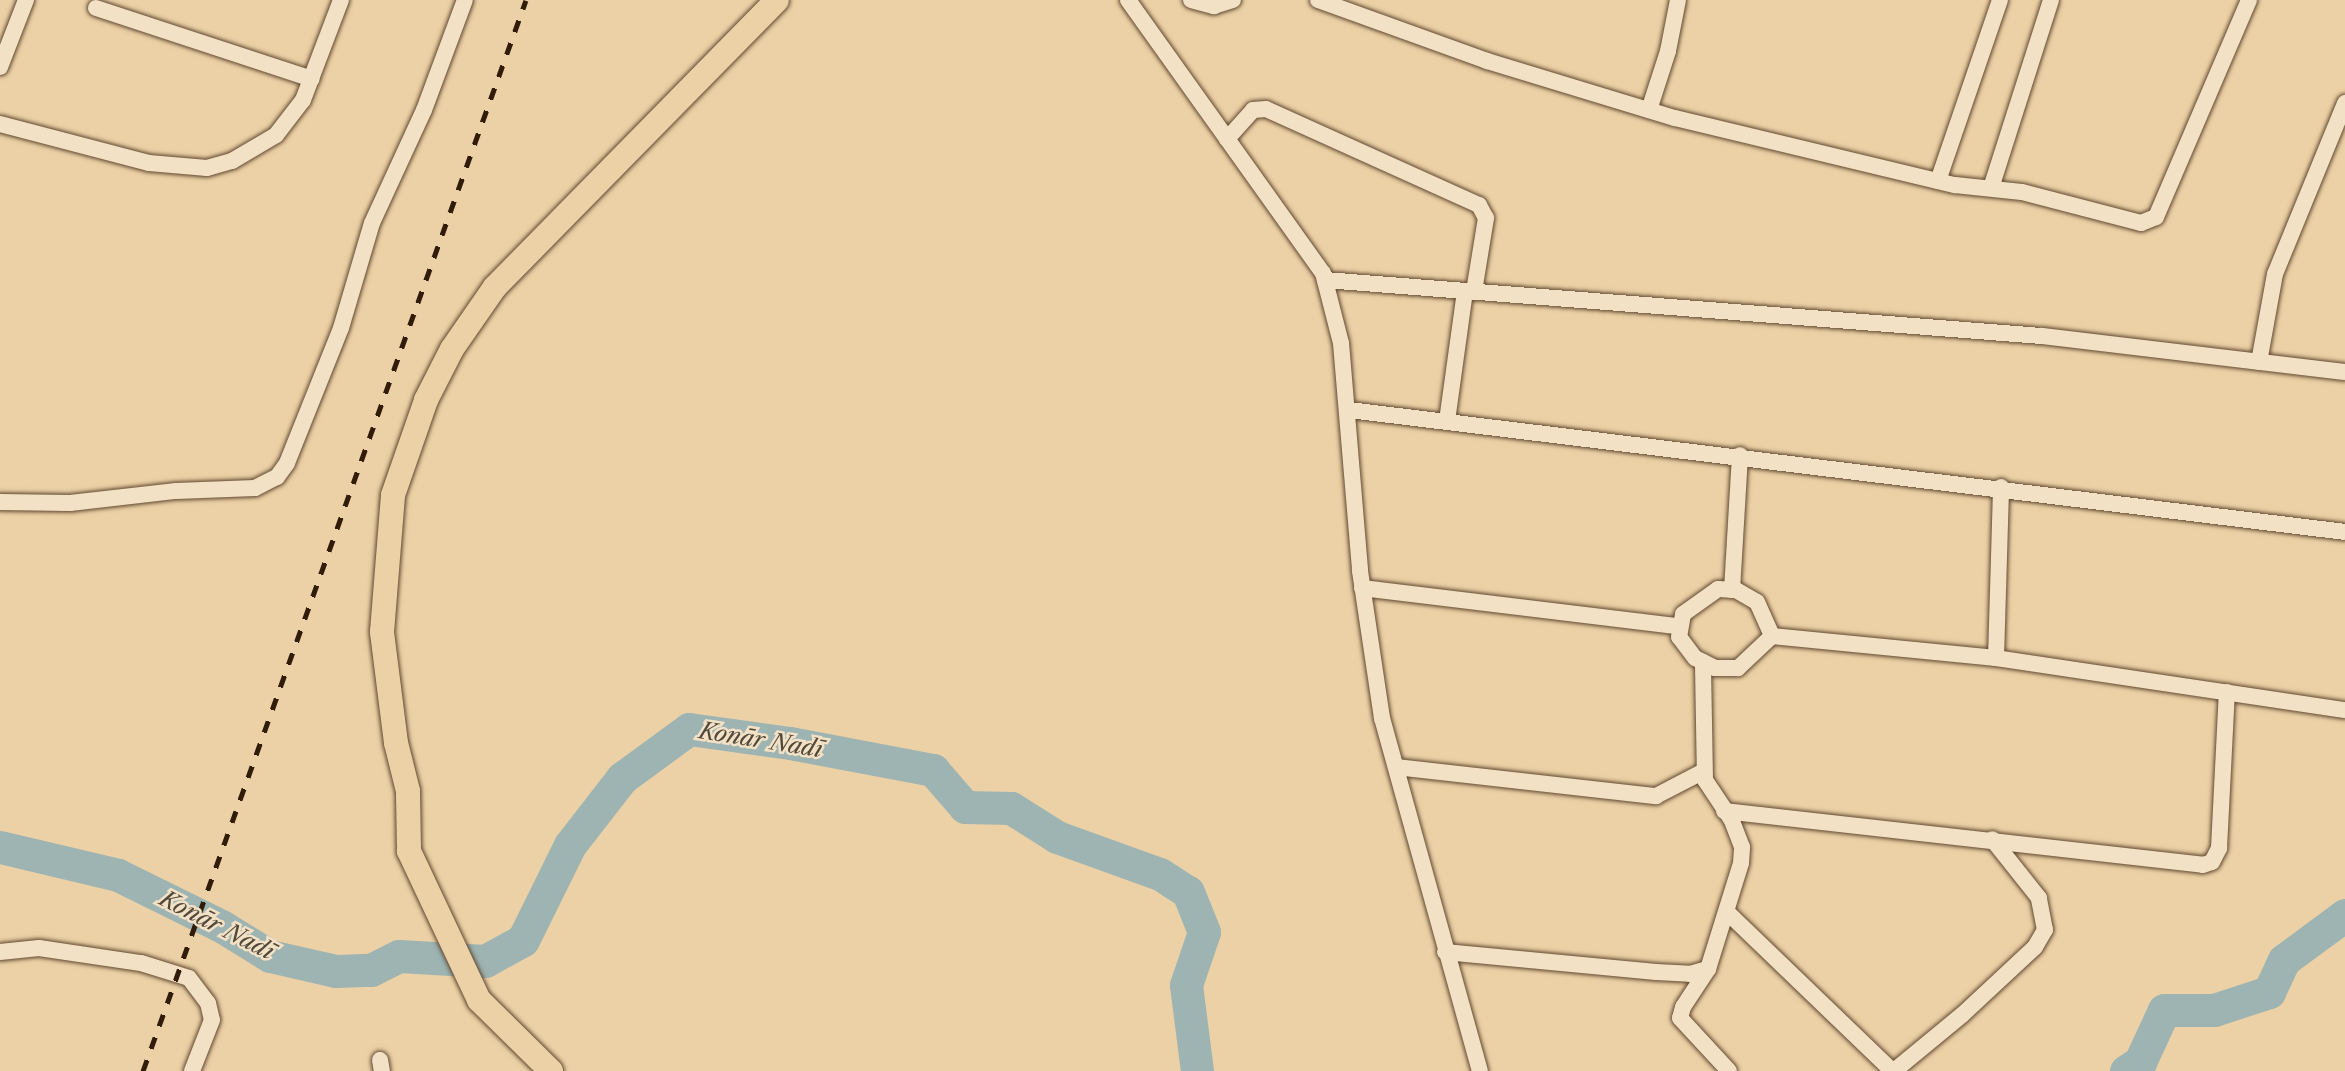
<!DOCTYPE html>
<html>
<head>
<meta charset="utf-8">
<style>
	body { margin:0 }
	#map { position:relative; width:2345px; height:1071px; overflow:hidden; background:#ecd1a6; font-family:"Libre Caslon Text",serif }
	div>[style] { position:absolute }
	.river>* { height:33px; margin:-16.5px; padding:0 16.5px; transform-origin:16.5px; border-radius:16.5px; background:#9db4b2 }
	.roads { filter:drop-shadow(0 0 2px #604830) drop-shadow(0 0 2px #604830) }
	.minor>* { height:16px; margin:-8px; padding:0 8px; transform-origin:8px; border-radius:8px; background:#f3e1c5 }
	.primary>* { height:24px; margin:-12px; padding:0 12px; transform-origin:12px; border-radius:12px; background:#ecd1a6 }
	.rail>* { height:5px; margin-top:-2.5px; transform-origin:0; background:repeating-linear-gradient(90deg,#311b09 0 12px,transparent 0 24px) }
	span { translate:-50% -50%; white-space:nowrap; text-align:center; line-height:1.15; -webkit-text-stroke:5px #f3e1c5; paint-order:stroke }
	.water-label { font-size:23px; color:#51493c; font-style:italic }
</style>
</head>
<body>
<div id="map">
	<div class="river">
		<div style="left:0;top:847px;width:121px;rotate:13.3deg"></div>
		<div style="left:118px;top:875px;width:117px;rotate:26.3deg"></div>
		<div style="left:223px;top:927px;width:55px;rotate:31.7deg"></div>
		<div style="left:270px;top:956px;width:68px;rotate:12.8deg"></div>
		<div style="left:336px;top:971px;width:35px;rotate:-2deg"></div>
		<div style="left:371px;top:970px;width:31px;rotate:-27deg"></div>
		<div style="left:399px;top:956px;width:86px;rotate:3.3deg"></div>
		<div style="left:485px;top:961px;width:43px;rotate:-28.9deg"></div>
		<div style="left:523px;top:940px;width:106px;rotate:-63.7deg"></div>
		<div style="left:570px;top:845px;width:85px;rotate:-52.2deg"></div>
		<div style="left:622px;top:778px;width:83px;rotate:-36.2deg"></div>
		<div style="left:689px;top:729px;width:102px;rotate:7.9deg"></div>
		<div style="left:790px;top:743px;width:146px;rotate:10.7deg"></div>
		<div style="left:933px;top:770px;width:49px;rotate:49.1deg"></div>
		<div style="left:965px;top:807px;width:46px;rotate:1.2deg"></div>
		<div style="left:1011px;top:808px;width:54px;rotate:32.2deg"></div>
		<div style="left:1057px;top:837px;width:109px;rotate:19.8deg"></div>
		<div style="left:1160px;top:874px;width:33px;rotate:33deg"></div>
		<div style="left:1188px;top:892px;width:43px;rotate:68.2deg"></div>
		<div style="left:1204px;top:932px;width:56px;rotate:108.8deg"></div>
		<div style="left:1186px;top:985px;width:87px;rotate:82.7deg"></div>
		<div style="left:2126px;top:1071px;width:17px;rotate:-33deg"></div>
		<div style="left:2140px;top:1062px;width:57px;rotate:-65.2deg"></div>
		<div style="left:2164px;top:1010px;width:50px"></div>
		<div style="left:2214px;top:1010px;width:58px;rotate:-18.1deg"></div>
		<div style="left:2269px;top:992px;width:35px;rotate:-65deg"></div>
		<div style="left:2284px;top:960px;width:76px;rotate:-36.4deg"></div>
	</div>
	<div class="roads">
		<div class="minor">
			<div style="left:1128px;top:0;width:335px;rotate:54.5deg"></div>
			<div style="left:1323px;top:273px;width:72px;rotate:75.6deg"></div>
			<div style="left:1341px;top:343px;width:229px;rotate:85.2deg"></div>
			<div style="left:1360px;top:571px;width:149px;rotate:81.5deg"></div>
			<div style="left:1382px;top:718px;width:366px;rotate:74.5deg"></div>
			<div style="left:1191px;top:0;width:24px;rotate:15deg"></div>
			<div style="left:1214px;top:6px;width:20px;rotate:-18deg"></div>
			<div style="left:1318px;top:0;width:180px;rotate:19.8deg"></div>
			<div style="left:1487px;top:61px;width:196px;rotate:16.9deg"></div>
			<div style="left:1675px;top:118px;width:288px;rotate:13.5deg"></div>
			<div style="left:1955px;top:185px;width:67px;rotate:6deg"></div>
			<div style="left:2022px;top:192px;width:123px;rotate:14.6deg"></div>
			<div style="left:2141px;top:223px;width:16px;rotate:-22deg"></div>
			<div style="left:2156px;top:217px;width:236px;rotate:-66.8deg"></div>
			<div style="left:96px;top:8px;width:227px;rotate:18.2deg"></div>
			<div style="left:0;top:67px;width:72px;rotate:-68.8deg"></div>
			<div style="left:1649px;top:110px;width:62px;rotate:-72.1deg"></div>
			<div style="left:1668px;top:51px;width:52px;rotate:-78.9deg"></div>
			<div style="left:0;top:124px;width:154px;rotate:14.7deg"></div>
			<div style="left:149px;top:163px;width:58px;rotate:4.9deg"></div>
			<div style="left:207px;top:168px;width:26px;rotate:-16deg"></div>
			<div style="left:232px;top:161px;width:51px;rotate:-30.6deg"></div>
			<div style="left:276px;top:135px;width:44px;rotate:-52.4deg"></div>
			<div style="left:303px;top:100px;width:107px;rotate:-69.2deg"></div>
			<div style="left:1227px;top:139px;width:39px;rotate:-48deg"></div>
			<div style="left:1253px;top:110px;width:13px;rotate:-4deg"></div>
			<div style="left:1266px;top:109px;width:234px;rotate:24.3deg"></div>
			<div style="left:1479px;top:205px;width:15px;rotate:62deg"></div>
			<div style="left:1486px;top:218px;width:74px;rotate:99.3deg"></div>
			<div style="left:1938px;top:181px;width:191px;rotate:-71.1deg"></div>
			<div style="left:1991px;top:188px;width:197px;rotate:-72.3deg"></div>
			<div style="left:1325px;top:280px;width:719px;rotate:4.47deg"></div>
			<div style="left:2042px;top:336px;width:305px;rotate:6.8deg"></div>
			<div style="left:2259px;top:362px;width:89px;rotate:-79.7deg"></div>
			<div style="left:2275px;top:274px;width:185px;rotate:-67.7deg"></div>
			<div style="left:1349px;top:410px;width:1003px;rotate:6.98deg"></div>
			<div style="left:1447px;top:421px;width:131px;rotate:-82.1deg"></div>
			<div style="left:0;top:502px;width:70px;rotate:0.8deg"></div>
			<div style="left:70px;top:503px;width:107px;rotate:-6.5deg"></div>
			<div style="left:176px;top:491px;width:79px;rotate:-2.2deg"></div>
			<div style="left:255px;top:488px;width:25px;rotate:-27deg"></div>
			<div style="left:277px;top:477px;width:17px;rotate:-54deg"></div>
			<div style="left:287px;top:463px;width:145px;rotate:-68.2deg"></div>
			<div style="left:341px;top:328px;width:109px;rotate:-73.6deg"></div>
			<div style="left:372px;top:223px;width:124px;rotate:-65.3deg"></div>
			<div style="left:424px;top:110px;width:117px;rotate:-69.6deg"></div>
			<div style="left:1362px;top:588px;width:318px;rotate:6.9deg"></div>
			<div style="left:1718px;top:589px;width:18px;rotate:3deg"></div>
			<div style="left:1736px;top:590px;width:24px;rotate:30deg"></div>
			<div style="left:1757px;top:602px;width:37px;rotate:66deg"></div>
			<div style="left:1772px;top:636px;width:47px;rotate:136.7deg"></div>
			<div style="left:1738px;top:668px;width:23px;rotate:180deg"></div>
			<div style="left:1715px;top:668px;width:22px;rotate:-153deg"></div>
			<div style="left:1695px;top:658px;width:26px;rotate:-127deg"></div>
			<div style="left:1679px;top:637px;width:23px;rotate:-80deg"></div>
			<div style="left:1683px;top:614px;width:43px;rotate:-35.5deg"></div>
			<div style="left:1732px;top:590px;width:135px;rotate:-86.6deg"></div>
			<div style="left:1772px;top:636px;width:225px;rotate:5.6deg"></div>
			<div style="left:1996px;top:658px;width:353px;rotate:8.5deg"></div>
			<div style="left:1996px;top:658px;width:171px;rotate:-88.3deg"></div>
			<div style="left:1396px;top:767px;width:262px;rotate:6.4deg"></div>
			<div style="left:1656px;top:796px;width:54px;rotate:-27.5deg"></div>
			<div style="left:1724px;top:811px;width:482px;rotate:6.4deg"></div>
			<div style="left:2203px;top:865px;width:9px;rotate:-18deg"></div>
			<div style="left:2212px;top:862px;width:16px;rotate:-63deg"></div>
			<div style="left:2219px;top:848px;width:156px;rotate:-87.1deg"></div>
			<div style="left:1727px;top:912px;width:229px;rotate:43.9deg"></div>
			<div style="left:0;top:952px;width:39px;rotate:-6deg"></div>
			<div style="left:39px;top:948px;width:103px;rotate:8.4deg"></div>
			<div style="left:141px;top:963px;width:50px;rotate:17.4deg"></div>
			<div style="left:189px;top:978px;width:31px;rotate:53deg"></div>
			<div style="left:208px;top:1003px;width:17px;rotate:77deg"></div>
			<div style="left:212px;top:1020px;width:55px;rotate:111.4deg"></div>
			<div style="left:1445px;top:952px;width:212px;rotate:5.4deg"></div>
			<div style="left:1656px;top:972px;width:34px;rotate:3deg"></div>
			<div style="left:1690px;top:974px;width:19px;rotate:-16deg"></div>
			<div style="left:1708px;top:969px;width:111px;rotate:-72.7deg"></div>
			<div style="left:1741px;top:863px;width:16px;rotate:-86deg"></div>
			<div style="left:1742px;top:847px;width:30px;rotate:-111deg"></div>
			<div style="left:1731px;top:819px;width:47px;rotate:-123.7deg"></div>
			<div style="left:1705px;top:780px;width:118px;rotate:-91deg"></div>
			<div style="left:1708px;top:969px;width:45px;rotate:123.3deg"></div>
			<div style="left:1683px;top:1007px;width:11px;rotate:105deg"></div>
			<div style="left:1680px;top:1018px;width:72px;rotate:47.2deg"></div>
			<div style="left:380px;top:1060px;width:11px;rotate:80deg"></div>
			<div style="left:1894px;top:1071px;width:88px;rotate:-39.5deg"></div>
			<div style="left:1962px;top:1015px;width:100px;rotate:-43deg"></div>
			<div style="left:2035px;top:947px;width:20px;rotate:-60deg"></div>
			<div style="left:2045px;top:930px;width:33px;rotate:-101deg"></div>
			<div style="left:2039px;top:898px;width:75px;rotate:-128.5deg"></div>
		</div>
		<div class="primary">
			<div style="left:551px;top:1071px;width:101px;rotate:-135.4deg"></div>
			<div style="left:479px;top:1000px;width:165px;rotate:-115.2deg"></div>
			<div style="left:409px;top:851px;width:60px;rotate:-91deg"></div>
			<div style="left:408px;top:791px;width:49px;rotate:-104deg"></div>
			<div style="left:396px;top:743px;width:112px;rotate:-97.2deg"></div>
			<div style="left:382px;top:632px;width:137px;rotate:-85.4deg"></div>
			<div style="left:393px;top:495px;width:101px;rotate:-70.8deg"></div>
			<div style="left:426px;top:400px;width:57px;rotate:-63deg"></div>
			<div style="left:452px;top:349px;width:75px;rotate:-55.3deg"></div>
			<div style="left:495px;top:287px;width:402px;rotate:-45.5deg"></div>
		</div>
	</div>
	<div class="rail">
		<div style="left:143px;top:1071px;width:1137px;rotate:-70.32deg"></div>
	</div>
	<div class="water-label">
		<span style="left:761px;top:740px;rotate:9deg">Konār Nadī</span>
		<span style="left:217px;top:925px;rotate:27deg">Konār Nadī</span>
	</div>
</div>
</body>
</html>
